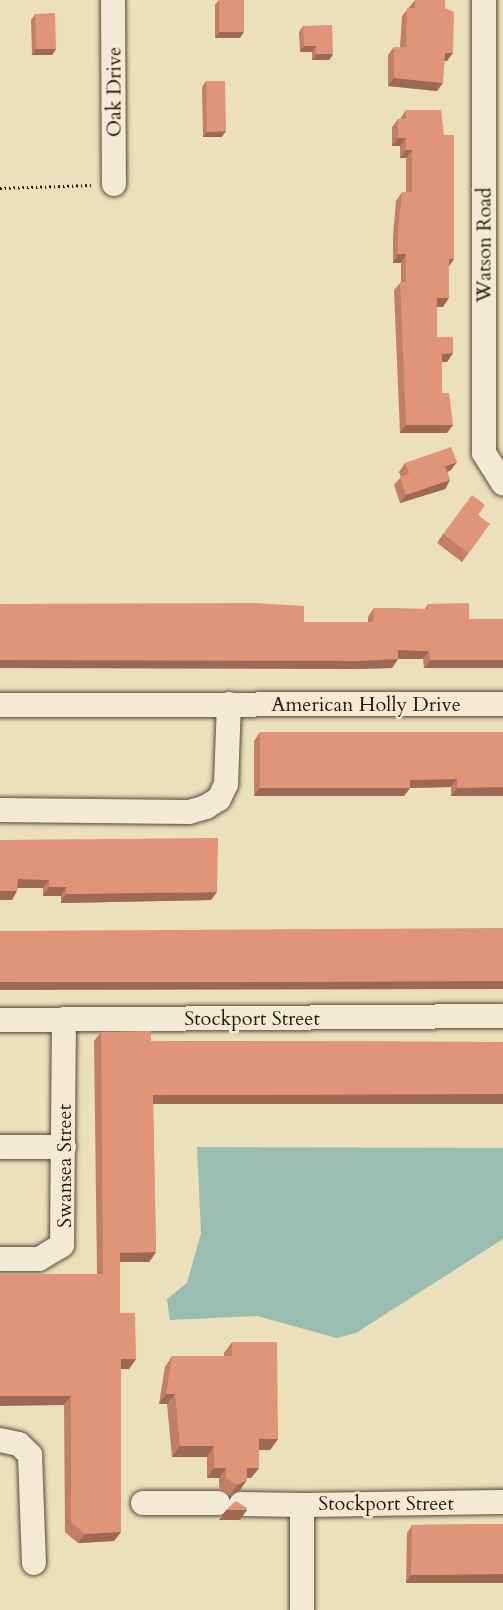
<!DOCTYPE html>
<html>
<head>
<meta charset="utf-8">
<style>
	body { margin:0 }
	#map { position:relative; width:503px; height:1610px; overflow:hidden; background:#ecdfbb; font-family:Cardo,serif }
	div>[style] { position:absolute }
	.water>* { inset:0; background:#99bdb0 }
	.path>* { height:3px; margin-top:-1.5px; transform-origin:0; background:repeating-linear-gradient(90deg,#27190e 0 1.5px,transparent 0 4.5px) }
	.roads { filter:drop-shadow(0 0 2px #584a39) drop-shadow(0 0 2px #584a39) }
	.minor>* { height:24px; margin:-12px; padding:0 12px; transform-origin:12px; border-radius:12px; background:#f3ead3 }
	.wall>* { inset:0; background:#c17f67 }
	.shaded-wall>* { inset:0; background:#9d6854 }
	.building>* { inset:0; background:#e09478 }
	span { translate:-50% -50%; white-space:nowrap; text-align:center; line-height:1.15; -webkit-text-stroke:5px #f3ead3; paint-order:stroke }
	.street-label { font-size:20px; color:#27190e }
</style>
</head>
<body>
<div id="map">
	<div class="water">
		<div style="clip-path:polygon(197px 1147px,503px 1148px,503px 1239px,356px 1333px,337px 1338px,257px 1316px,170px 1320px,167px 1299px,187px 1283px,201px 1233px)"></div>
	</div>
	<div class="path">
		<div style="left:0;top:188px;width:94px;rotate:-1.8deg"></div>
	</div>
	<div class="roads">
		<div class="minor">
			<div style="left:113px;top:0;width:184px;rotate:89.7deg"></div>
			<div style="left:484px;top:0;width:453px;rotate:90deg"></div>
			<div style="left:484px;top:453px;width:36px;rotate:58deg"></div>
			<div style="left:0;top:705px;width:503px;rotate:-0.11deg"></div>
			<div style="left:0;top:810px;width:189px;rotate:0.6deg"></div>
			<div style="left:189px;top:812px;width:18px;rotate:-16deg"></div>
			<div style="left:206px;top:807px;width:15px;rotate:-32deg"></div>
			<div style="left:219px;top:799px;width:17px;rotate:-65deg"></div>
			<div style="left:226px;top:784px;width:80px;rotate:-87.9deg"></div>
			<div style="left:0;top:1020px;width:503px;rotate:-0.46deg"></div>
			<div style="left:0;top:1147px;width:64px"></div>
			<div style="left:0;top:1259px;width:39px"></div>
			<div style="left:39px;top:1259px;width:27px;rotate:-31deg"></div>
			<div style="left:62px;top:1245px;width:226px;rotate:-89.5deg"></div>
			<div style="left:0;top:1440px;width:19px;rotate:12deg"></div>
			<div style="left:19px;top:1444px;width:16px;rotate:45deg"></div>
			<div style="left:30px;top:1455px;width:108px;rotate:87.9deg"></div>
			<div style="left:143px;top:1503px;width:75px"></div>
			<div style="left:241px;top:1504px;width:61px;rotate:0.9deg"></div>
			<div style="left:302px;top:1610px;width:105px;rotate:-90deg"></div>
			<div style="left:302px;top:1505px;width:201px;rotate:-0.9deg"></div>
		</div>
	</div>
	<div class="wall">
		<div style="clip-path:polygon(219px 0,240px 38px,215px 38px,215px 5px)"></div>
		<div style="clip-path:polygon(415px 0,447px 61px,444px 61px,437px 91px,388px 86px,388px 55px,394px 47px,400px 47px,402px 16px)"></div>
		<div style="clip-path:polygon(35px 14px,56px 49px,52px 55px,32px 55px,31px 20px)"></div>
		<div style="clip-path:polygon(303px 26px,333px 54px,329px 60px,312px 60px,312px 52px,300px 52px,299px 32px)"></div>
		<div style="clip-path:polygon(206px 81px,222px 137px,203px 137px,202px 87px)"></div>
		<div style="clip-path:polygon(406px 110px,454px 259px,449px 266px,443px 307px,437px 307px,437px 337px,453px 353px,447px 362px,442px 362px,442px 393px,447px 433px,400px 433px,394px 290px,401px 282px,401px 263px,393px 263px,393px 236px,396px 201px,402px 192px,406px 192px,406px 158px,400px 158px,400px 146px,392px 146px,392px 127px,398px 119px,400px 119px)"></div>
		<div style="clip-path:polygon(405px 463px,451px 470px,447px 472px,450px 480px,445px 489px,400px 503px,394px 485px,401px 477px,399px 472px)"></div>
		<div style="clip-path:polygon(479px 515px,484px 532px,462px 562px,437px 543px,443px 534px)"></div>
		<div style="clip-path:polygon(428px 604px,469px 619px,503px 619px,503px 668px,424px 668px,423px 659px,398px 659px,392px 668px,353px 669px,304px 622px,368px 622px,368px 617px,374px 608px,425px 609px)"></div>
		<div style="clip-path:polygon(260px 732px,503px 732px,503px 796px,451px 796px,451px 787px,410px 788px,404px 796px,254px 796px,254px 741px)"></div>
		<div style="clip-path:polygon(0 840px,211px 900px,61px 903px,61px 896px,43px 896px,43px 888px,18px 888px,12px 900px)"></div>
		<div style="clip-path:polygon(101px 1032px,151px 1041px,503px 1042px,503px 1104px,153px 1104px,156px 1252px,149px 1262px,120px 1262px,120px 1313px,129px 1369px,121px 1369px,121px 1532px,114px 1541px,78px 1543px,65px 1532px,64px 1405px,97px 1274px,94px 1041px)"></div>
		<div style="clip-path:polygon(232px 1342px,278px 1439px,270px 1450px,259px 1450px,259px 1468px,251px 1478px,247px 1478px,240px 1490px,230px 1495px,219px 1489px,219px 1478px,207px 1478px,207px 1457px,172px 1457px,167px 1404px,159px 1404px,165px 1367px,172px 1356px,224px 1356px,224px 1353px)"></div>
		<div style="clip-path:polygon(503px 1524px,503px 1583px,406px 1583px,407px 1533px,412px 1525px)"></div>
	</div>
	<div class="shaded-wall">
		<div style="clip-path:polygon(219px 32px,244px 32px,240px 38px,215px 38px)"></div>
		<div style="clip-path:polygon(304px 46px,316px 46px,312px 52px,300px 52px)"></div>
		<div style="clip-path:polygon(36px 49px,56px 49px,52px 55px,32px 55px)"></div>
		<div style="clip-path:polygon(445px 53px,453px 53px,447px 61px,440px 61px)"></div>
		<div style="clip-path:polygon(316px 54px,333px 54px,329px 60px,312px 60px)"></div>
		<div style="clip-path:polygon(394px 78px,443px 83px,437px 91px,388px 86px)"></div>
		<div style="clip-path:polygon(226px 131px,222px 137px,203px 137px,207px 132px)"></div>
		<div style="clip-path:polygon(398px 138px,406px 138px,400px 146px,392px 146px)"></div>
		<div style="clip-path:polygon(406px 150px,412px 150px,406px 158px,400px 158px)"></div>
		<div style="clip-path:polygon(398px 254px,406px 254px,401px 263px,393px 263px)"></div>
		<div style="clip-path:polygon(449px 259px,454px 259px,448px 267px)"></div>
		<div style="clip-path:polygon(437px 298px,449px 298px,443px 307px,431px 307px)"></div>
		<div style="clip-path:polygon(453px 353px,447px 362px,436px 362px,442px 354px)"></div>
		<div style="clip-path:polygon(406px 425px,453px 425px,447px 433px,400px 433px)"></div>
		<div style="clip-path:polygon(457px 462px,451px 470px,440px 474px,445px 466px)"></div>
		<div style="clip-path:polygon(450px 480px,445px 489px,400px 503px,406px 495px)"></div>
		<div style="clip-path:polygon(398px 650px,429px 651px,423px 659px,392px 659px)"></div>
		<div style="clip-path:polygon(398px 659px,392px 668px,353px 669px,0 668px,0 660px)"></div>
		<div style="clip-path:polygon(430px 660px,503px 660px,503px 668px,424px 668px)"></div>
		<div style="clip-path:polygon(457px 779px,451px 787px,410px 788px,404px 796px,254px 796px,260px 788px,410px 780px)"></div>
		<div style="clip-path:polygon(503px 787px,503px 796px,451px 796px,457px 788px)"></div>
		<div style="clip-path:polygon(18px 879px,49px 880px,43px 888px,12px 888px)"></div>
		<div style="clip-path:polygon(49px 887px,66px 887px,61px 896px,43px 896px)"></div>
		<div style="clip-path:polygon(0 891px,17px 891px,12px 900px,0 900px)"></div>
		<div style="clip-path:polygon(217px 892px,211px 900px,61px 903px,66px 894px)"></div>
		<div style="clip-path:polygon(503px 981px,503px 989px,0 990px,0 982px)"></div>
		<div style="clip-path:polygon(503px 1094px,503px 1104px,147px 1104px,153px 1095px)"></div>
		<div style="clip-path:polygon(156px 1252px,149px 1262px,113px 1262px,120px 1253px)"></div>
		<div style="clip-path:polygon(121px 1359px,136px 1359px,129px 1369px,114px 1369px)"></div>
		<div style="clip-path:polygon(166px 1394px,175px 1394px,167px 1404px,159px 1404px)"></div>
		<div style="clip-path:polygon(0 1396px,71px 1396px,64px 1405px,0 1406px)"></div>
		<div style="clip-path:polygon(259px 1439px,278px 1439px,270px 1450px,251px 1450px)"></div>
		<div style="clip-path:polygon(180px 1446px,214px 1446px,207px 1457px,172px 1457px)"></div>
		<div style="clip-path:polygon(214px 1468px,226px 1468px,219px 1478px,207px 1478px)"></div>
		<div style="clip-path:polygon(247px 1468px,259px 1468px,251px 1478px,240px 1478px)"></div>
		<div style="clip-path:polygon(247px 1480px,240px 1490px,230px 1495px,237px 1485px)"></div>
		<div style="clip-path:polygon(226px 1510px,247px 1510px,240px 1520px,219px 1520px)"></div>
		<div style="clip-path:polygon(121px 1532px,114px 1541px,78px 1543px,85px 1534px)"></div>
		<div style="clip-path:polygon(503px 1574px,503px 1583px,406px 1583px,411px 1575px)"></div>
	</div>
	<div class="building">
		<div style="clip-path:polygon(219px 0,244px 0,244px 32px,219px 32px)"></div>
		<div style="clip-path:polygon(415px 0,445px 0,445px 8px,454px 12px,453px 53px,445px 53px,443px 83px,394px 78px,394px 47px,406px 47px,407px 8px,415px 8px)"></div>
		<div style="clip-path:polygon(55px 13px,56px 49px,36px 49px,35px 14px)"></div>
		<div style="clip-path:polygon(332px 25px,333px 54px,316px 54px,316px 46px,304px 46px,303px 26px)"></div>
		<div style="clip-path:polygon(206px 81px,225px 81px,226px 131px,207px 132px)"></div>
		<div style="clip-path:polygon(406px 110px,441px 110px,444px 135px,454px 135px,454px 259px,449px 259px,449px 298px,437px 298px,437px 337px,453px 337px,453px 353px,442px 354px,442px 393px,449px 393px,453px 425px,406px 425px,400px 282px,406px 282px,406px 254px,398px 254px,398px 228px,402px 192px,412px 192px,412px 150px,406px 150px,406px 138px,398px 138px,398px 119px,406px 119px)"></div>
		<div style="clip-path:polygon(451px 447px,457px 462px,445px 466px,450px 480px,406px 495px,400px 477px,409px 474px,405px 463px)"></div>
		<div style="clip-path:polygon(472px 495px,485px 505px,478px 515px,490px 524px,468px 553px,443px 534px)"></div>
		<div style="clip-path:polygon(252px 603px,304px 606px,304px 622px,373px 622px,374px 608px,428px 609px,428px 604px,469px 603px,469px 619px,503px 619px,503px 660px,430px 660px,429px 651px,398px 650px,398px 659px,359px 661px,0 660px,0 604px)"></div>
		<div style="clip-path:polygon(260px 732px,503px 732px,503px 787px,457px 788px,457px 779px,410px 780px,410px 788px,260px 788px)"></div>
		<div style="clip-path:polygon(218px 838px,217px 892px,66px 894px,66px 887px,49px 887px,49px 880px,18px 879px,17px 891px,0 891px,0 840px)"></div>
		<div style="clip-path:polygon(503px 928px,503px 981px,0 982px,0 931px)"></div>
		<div style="clip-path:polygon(151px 1031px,151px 1041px,503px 1042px,503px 1094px,153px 1095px,156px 1252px,120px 1253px,120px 1313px,135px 1313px,136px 1359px,121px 1359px,121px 1532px,85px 1534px,71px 1522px,71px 1396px,0 1396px,0 1274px,103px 1274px,101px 1032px)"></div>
		<div style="clip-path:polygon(232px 1342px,277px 1342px,278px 1439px,259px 1439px,259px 1468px,247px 1468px,247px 1480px,237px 1485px,226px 1478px,226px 1468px,214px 1468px,214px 1446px,180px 1446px,175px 1394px,166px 1394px,172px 1356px,232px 1356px)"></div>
		<div style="clip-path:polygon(236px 1501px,247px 1508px,247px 1510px,226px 1510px)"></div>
		<div style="clip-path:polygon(503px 1524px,503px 1574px,411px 1575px,412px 1525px)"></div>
	</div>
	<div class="street-label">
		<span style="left:114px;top:92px;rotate:-90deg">Oak Drive</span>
		<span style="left:484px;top:245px;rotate:-90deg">Watson Road</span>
		<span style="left:366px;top:704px">American Holly Drive</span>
		<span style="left:252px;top:1018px">Stockport Street</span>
		<span style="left:64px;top:1166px;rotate:-90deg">Swansea Street</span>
		<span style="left:386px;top:1503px">Stockport Street</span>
	</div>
</div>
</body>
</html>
